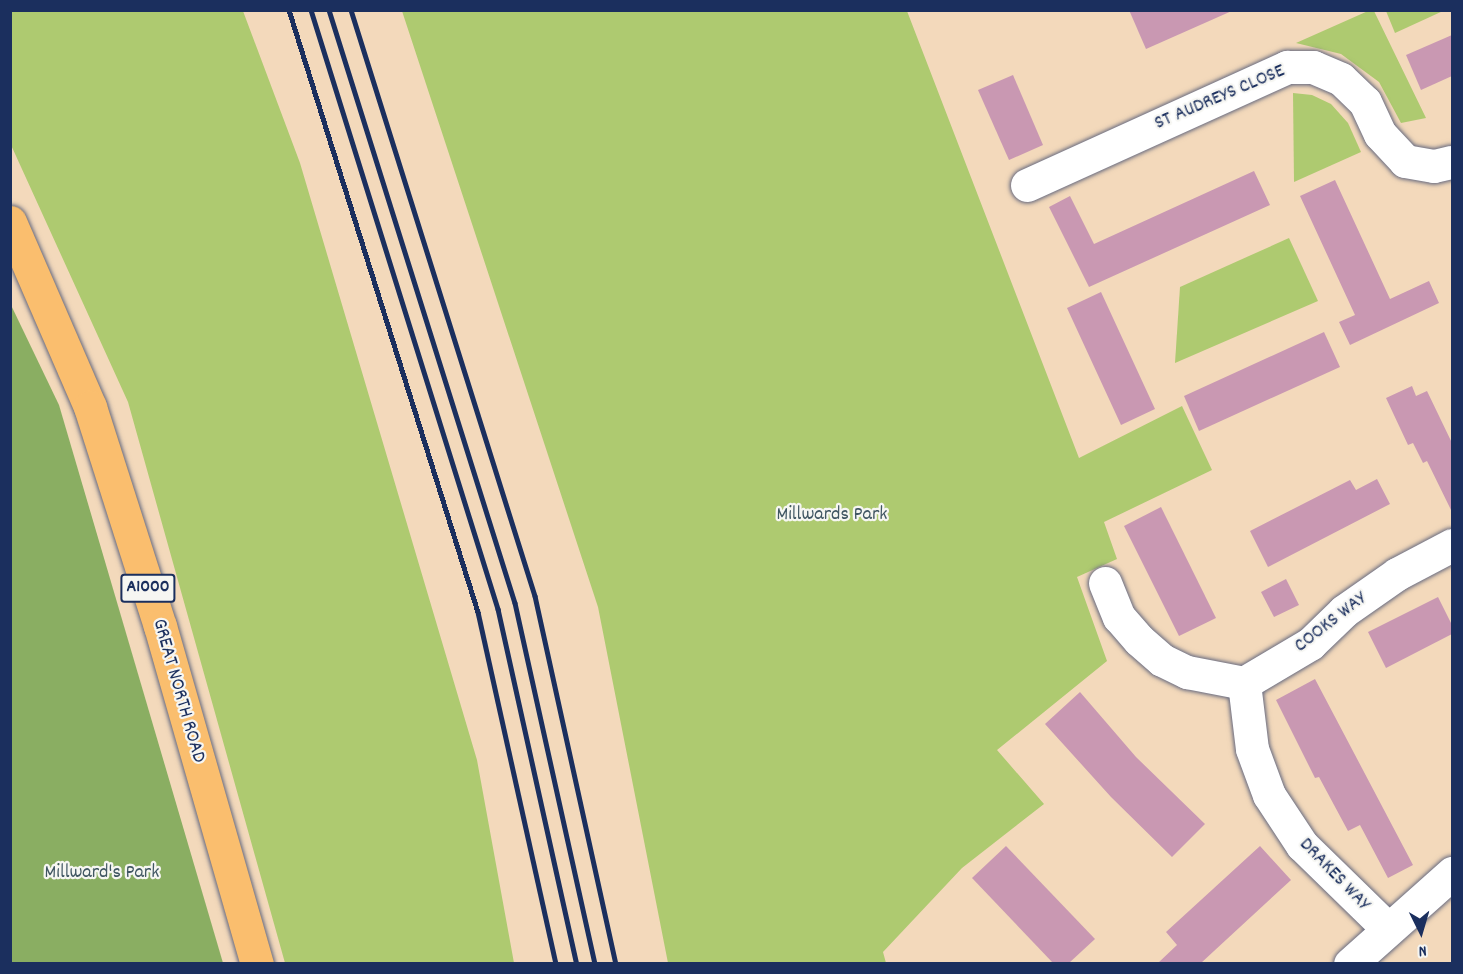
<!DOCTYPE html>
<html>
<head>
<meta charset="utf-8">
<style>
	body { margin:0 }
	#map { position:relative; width:1463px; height:974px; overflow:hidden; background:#f3d9bb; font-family:Dekko,sans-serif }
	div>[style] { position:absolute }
	.green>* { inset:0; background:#aeca70 }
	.forest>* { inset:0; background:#8aae62 }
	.building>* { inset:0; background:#c998b2 }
	.roads { filter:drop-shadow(0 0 2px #676a7f) drop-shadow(0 0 2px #676a7f) }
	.minor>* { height:33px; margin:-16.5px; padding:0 16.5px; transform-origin:16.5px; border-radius:16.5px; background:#fff }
	.primary>* { height:33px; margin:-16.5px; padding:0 16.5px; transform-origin:16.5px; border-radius:16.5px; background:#fabe6e }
	.rail>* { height:4.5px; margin:-2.25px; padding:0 2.25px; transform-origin:2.25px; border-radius:2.25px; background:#1b2f5e }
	span { translate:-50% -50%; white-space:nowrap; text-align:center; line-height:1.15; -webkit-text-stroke:4.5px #f6f6f2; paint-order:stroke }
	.shield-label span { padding:2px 4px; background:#f6f6f2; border:2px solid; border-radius:4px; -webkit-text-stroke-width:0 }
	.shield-label { font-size:18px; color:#1b2f5e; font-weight:700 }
	.street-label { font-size:20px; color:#1b2f5e }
	.park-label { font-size:20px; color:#405662 }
	.frame { position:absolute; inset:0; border:12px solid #1b2f5e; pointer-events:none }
	.north { position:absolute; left:1391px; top:902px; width:60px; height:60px; -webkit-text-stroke:4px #f6f6f2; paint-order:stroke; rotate:175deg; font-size:16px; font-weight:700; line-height:24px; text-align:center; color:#1b2f5e }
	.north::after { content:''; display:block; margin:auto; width:21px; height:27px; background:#1b2f5e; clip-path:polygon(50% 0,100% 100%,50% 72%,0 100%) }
</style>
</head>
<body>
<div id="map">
	<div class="green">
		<div style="clip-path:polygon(10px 11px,243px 11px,300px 163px,477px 760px,514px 963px,285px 963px,128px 402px,11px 145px)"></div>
		<div style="clip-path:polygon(402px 11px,907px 11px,1079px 458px,1182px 406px,1212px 470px,1104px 522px,1117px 559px,1077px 577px,1107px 661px,997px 750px,1044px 804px,962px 868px,883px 952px,886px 963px,668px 963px,598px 607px)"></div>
		<div style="clip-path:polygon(1368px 11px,1374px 11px,1426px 118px,1401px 123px,1379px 82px,1341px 54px,1296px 43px)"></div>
		<div style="clip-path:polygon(1386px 11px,1443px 11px,1395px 33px)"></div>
		<div style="clip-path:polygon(1293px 93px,1312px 95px,1331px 104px,1348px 123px,1361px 152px,1294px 182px)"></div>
		<div style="clip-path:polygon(1289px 238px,1318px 301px,1175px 363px,1180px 287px)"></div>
	</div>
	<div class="forest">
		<div style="clip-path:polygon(10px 303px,59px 405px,223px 963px,11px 963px)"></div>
	</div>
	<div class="building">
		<div style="clip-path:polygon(1129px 10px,1234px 10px,1146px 49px)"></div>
		<div style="clip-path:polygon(1452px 35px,1452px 76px,1421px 90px,1406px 55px)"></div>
		<div style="clip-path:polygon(1013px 75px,1043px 145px,1009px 160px,978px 90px)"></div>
		<div style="clip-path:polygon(1254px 171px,1270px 205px,1089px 287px,1049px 207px,1070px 196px,1094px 244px)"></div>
		<div style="clip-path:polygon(1335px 180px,1390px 299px,1429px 281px,1439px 303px,1350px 345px,1339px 322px,1355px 315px,1300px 196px)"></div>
		<div style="clip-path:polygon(1101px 292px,1155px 409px,1121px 425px,1067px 308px)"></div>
		<div style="clip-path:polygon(1324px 332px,1340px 367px,1199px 431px,1184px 396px)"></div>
		<div style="clip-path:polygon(1412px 386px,1416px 396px,1427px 391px,1452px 443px,1452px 512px,1427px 461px,1423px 463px,1413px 443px,1408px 445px,1386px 398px)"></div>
		<div style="clip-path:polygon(1377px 479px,1390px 504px,1268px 567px,1250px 531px,1350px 480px,1356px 490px)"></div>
		<div style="clip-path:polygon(1161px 507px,1216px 618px,1179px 636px,1124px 526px)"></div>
		<div style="clip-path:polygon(1286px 579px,1299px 605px,1274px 617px,1261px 592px)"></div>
		<div style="clip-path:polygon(1438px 597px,1452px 625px,1452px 634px,1386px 668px,1368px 632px)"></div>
		<div style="clip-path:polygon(1315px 679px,1413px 865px,1388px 878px,1360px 825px,1348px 831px,1319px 777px,1315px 778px,1276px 700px)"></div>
		<div style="clip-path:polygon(1080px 692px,1136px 757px,1205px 824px,1172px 857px,1111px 797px,1045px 724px)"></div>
		<div style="clip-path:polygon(1006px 846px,1095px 939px,1069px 963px,1053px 963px,972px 878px)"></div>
		<div style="clip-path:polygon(1260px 846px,1291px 880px,1201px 963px,1158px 963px,1177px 945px,1166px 932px)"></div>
	</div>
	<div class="roads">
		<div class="minor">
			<div style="left:1027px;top:185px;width:286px;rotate:-24.4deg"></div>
			<div style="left:1287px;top:67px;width:26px"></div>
			<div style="left:1313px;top:67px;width:30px;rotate:23deg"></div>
			<div style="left:1341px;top:79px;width:33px;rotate:44deg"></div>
			<div style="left:1365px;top:102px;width:35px;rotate:65deg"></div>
			<div style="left:1380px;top:134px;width:37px;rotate:47deg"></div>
			<div style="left:1405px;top:161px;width:29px;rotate:10deg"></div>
			<div style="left:1434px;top:166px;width:18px;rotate:-13deg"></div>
			<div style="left:1105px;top:583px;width:37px;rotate:68deg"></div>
			<div style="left:1119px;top:617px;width:30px;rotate:49deg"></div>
			<div style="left:1139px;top:640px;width:30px;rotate:41deg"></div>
			<div style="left:1162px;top:660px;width:28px;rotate:26deg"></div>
			<div style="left:1187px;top:672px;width:58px;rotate:10.9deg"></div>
			<div style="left:1244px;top:683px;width:77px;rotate:-30.6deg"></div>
			<div style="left:1310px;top:644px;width:47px;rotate:-44.1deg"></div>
			<div style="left:1344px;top:611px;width:65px;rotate:-34.9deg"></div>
			<div style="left:1397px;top:574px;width:62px;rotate:-27.8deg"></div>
			<div style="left:1244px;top:683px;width:66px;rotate:83.1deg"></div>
			<div style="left:1252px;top:749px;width:49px;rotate:69.7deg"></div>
			<div style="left:1269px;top:795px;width:60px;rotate:56.6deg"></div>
			<div style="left:1302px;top:845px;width:120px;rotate:44.3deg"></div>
			<div style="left:1350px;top:964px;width:137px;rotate:-41.7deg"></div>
		</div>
		<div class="primary">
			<div style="left:10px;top:222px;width:202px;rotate:66.6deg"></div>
			<div style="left:90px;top:407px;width:230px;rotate:72.3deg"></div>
			<div style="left:160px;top:626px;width:352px;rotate:74deg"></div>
		</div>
	</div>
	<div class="rail">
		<div style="left:289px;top:10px;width:631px;rotate:72.57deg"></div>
		<div style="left:478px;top:612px;width:361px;rotate:77.5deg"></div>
		<div style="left:311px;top:10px;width:628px;rotate:72.66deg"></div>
		<div style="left:498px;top:609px;width:364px;rotate:77.5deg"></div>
		<div style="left:329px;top:10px;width:621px;rotate:72.59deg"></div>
		<div style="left:515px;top:603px;width:370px;rotate:77.5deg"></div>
		<div style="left:351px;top:10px;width:614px;rotate:72.57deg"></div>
		<div style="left:535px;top:596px;width:377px;rotate:77.6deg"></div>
	</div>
	<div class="shield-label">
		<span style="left:148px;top:588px">A1000</span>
	</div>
	<div class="street-label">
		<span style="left:1220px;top:98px;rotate:-23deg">ST AUDREYS CLOSE</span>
		<span style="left:1331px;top:623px;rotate:-38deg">COOKS WAY</span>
		<span style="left:178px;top:691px;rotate:74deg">GREAT NORTH ROAD</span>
		<span style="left:1334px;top:875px;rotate:46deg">DRAKES WAY</span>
	</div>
	<div class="park-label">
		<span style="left:832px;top:515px">Millwards Park</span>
		<span style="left:102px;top:873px">Millward's Park</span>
	</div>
	<div class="frame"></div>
	<div class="north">N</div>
</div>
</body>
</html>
